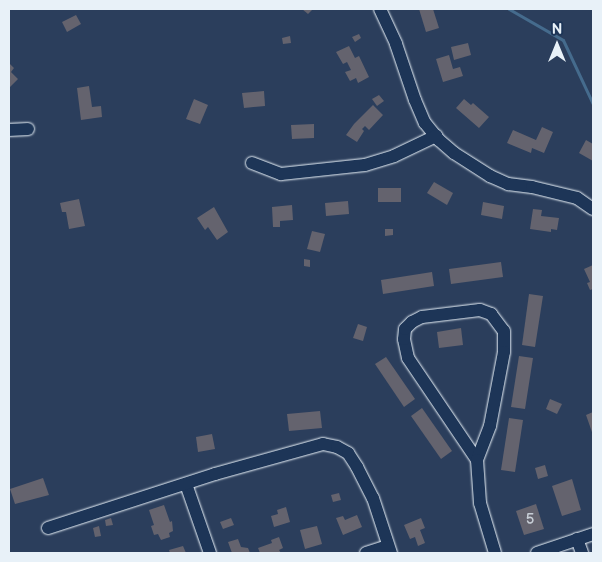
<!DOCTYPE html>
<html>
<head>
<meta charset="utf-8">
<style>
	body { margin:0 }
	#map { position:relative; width:602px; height:562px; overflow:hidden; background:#2b3e5c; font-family:"Balsamiq Sans",sans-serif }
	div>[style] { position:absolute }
	.stream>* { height:3px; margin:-1.5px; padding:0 1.5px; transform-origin:1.5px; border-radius:1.5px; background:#456b8d }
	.building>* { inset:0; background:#64636e }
	.roads { filter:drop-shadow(0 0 1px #e8f1f8) drop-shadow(0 0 1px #e8f1f8) }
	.minor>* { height:12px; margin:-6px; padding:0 6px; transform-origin:6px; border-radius:6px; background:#1d3557 }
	span { translate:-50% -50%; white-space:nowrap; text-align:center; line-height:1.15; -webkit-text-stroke:4.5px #1d3557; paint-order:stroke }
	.number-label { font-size:15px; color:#c7ced6 }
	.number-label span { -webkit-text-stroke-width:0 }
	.frame { position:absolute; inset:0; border:10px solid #e8f1f8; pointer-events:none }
	.north { position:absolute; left:532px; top:20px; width:50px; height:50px; -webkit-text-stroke:4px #1d3557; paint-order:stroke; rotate:0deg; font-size:14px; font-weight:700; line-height:20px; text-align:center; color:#e8f1f8 }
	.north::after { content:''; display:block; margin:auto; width:18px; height:22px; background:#e8f1f8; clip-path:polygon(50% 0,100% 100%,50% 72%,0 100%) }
</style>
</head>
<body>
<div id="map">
	<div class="stream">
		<div style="left:509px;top:9px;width:62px;rotate:29.9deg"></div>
		<div style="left:563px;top:40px;width:71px;rotate:64.9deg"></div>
	</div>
	<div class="building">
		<div style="clip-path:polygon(302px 9px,313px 9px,308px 14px)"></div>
		<div style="clip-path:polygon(419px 9px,433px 9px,439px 28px,426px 32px)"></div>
		<div style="clip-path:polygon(76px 15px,81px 24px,67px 32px,62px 22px)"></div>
		<div style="clip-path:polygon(359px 34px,361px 38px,355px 42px,352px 37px)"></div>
		<div style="clip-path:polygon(290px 36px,291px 43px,283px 44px,282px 38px)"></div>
		<div style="clip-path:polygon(468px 43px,471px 55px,454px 60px,451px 47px)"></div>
		<div style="clip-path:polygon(349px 46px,355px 58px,359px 56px,369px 77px,358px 83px,356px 78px,350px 81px,345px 72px,351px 70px,347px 62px,343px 64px,336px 52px)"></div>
		<div style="clip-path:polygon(449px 55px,453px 69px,460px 67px,463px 76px,443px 82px,436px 59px)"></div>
		<div style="clip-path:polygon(9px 63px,14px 68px,11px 72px,18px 79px,9px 88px)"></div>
		<div style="clip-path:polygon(89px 86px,92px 107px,101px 106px,102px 117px,81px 120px,77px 88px)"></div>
		<div style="clip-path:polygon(264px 91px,265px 106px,244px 108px,242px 93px)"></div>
		<div style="clip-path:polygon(379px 95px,384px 101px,377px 106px,372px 99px)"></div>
		<div style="clip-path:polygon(194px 99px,208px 105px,200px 124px,186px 119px)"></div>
		<div style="clip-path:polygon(464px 99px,471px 105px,473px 103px,489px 117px,479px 128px,456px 108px)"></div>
		<div style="clip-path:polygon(373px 105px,383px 115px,369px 130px,365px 126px,362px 129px,364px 131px,357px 142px,346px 135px,354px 124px)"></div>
		<div style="clip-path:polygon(314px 124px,314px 138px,292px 139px,291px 125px)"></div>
		<div style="clip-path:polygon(542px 127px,553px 132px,544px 153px,532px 148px,531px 153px,507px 143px,513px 130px,536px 140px)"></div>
		<div style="clip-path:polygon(586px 140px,593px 144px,593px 161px,579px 153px)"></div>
		<div style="clip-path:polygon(434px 182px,453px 193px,447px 205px,427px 193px)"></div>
		<div style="clip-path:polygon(378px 188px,401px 188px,401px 202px,378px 202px)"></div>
		<div style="clip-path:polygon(79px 199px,85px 226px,69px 229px,66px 212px,62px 212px,60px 203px)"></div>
		<div style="clip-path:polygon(348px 201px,349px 214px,326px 216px,325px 203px)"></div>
		<div style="clip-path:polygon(483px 202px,504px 206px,502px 219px,481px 215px)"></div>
		<div style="clip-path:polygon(292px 205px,293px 220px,280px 221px,280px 227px,273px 227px,272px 207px)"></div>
		<div style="clip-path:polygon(214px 207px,228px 232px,217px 240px,208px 227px,205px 230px,197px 218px)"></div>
		<div style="clip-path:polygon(533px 209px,542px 210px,541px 216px,559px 218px,557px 230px,551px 229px,551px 232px,530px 229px)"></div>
		<div style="clip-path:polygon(385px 229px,393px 229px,393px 235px,385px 236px)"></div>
		<div style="clip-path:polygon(312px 231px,325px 234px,320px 252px,307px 249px)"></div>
		<div style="clip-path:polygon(304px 259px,310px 260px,310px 267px,304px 266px)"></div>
		<div style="clip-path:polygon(501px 262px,503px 277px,451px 284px,449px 269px)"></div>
		<div style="clip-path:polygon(593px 265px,593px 289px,590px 290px,587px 283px,590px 282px,584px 269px)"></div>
		<div style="clip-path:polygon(432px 272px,434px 286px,383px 294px,381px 280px)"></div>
		<div style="clip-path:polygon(529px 294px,543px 296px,535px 347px,522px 345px)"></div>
		<div style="clip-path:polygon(358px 324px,367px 327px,363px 341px,353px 338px)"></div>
		<div style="clip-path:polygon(461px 328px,463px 345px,439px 348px,437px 332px)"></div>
		<div style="clip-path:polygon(519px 356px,533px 358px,525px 409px,511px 407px)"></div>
		<div style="clip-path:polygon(386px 357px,415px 399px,404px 407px,375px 364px)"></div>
		<div style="clip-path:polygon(550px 399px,562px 404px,557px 414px,546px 409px)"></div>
		<div style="clip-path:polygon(422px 408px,452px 451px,441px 459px,411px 416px)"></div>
		<div style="clip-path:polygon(320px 411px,322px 428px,289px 431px,287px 414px)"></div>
		<div style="clip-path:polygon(593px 412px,593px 435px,586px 415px)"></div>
		<div style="clip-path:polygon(509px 418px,523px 420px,515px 472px,501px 470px)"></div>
		<div style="clip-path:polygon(212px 434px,215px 449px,198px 452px,196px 437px)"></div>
		<div style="clip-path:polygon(545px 465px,548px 476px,538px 479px,535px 468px)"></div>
		<div style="clip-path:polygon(43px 478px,49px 495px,15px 504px,10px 489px)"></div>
		<div style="clip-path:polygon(572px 479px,581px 510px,562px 516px,552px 486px)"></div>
		<div style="clip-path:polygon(339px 493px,341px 500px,333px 502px,331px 495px)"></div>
		<div style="clip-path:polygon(536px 504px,544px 529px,524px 535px,516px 511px)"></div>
		<div style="clip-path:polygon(164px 505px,170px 522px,172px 521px,173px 531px,169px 533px,170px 537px,161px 540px,158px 534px,154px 535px,151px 526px,154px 525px,149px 510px)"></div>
		<div style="clip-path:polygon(286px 507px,290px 522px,274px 527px,271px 516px,278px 514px,277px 510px)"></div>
		<div style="clip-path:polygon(357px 515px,362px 527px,343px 535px,336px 518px,343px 516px,345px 520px)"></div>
		<div style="clip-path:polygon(111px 518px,113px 525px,106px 526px,105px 520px)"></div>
		<div style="clip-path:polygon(231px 518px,234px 525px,223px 529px,220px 522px)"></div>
		<div style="clip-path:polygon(421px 518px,425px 528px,420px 530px,425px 543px,418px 546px,415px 537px,410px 539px,404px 525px)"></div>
		<div style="clip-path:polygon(99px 526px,101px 536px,95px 537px,93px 528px)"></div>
		<div style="clip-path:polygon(317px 526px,322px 544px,305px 549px,300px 530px)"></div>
		<div style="clip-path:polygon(279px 537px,283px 548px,279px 550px,281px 553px,260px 553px,258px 548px,272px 543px,271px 540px)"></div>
		<div style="clip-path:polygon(238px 539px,241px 547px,248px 548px,250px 553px,232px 553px,228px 542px)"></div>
		<div style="clip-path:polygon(183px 546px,186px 553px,170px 553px,169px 550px)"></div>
	</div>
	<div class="roads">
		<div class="minor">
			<div style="left:380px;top:9px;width:38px;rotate:65deg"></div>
			<div style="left:396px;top:44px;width:59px;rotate:71.3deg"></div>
			<div style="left:415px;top:100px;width:25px;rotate:67deg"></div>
			<div style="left:425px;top:123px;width:22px;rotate:51deg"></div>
			<div style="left:439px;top:140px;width:20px;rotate:41deg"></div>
			<div style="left:454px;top:153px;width:43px;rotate:32.6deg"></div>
			<div style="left:490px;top:176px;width:20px;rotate:24deg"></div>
			<div style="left:508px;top:184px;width:24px;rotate:7deg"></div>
			<div style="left:532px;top:187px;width:46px;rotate:13.7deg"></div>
			<div style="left:577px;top:198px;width:19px;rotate:35deg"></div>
			<div style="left:9px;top:130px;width:19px;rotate:-3deg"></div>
			<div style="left:252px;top:163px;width:31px;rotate:21deg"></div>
			<div style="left:281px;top:174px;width:84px;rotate:-6.1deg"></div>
			<div style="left:365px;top:165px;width:30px;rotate:-17deg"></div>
			<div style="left:394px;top:156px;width:47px;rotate:-25.5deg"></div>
			<div style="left:477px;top:460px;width:123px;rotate:-124.1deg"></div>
			<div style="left:408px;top:358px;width:19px;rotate:-102deg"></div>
			<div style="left:404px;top:339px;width:10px;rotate:-84deg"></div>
			<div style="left:405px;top:329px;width:10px;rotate:-45deg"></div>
			<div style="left:412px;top:322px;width:11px;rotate:-27deg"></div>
			<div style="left:422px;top:317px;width:58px;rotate:-6.9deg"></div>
			<div style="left:480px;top:310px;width:12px;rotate:20deg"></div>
			<div style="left:491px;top:314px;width:21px;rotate:53deg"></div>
			<div style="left:504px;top:331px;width:21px;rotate:90deg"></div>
			<div style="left:504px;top:352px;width:75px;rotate:100.7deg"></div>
			<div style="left:490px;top:426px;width:36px;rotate:111deg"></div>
			<div style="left:477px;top:460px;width:43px;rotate:86deg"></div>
			<div style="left:480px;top:503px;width:52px;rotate:73.3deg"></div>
			<div style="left:186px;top:484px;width:73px;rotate:70.8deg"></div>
			<div style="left:48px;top:528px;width:176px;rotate:-17.9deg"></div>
			<div style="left:215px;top:474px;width:112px;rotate:-15.5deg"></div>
			<div style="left:323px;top:444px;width:14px;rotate:12deg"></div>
			<div style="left:337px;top:447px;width:13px;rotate:29deg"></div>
			<div style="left:348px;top:453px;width:17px;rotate:57deg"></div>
			<div style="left:357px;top:467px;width:35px;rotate:63deg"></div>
			<div style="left:373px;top:498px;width:58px;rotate:71.9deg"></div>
			<div style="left:577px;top:539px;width:15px;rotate:70deg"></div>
			<div style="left:366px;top:553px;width:23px;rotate:-18deg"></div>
			<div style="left:537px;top:553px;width:59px;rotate:-18.7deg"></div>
		</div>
	</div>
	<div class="number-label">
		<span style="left:530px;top:520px">5</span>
	</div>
	<div class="frame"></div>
	<div class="north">N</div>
</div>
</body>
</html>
